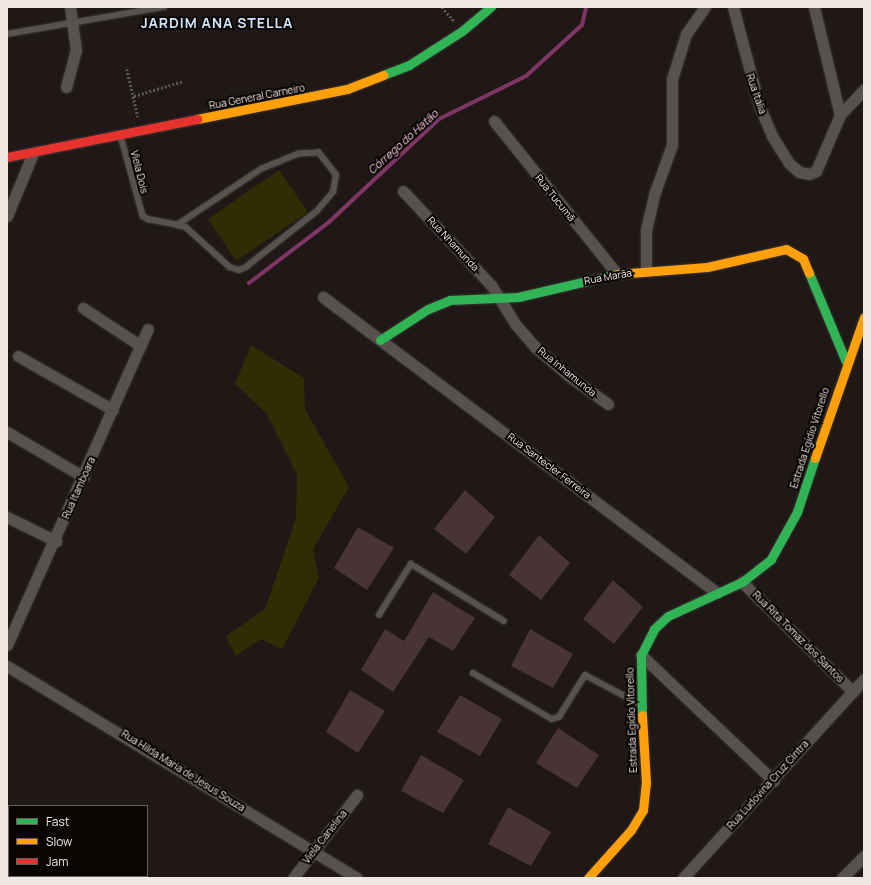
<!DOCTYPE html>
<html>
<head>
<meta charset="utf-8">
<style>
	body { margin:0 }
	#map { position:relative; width:871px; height:885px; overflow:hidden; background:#1f1816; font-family:Manrope,sans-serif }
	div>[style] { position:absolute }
	.green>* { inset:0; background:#302c04 }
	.stream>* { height:4px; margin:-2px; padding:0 2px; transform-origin:2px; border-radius:2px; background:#7f3665 }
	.building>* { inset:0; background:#483336 }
	.path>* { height:2.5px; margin-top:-1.25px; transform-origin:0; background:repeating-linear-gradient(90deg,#5b5654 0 2px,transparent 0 4px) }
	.roads { filter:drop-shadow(0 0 1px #3b3534) drop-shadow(0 0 1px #3b3534) }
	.lane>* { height:5.5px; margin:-2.75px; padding:0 2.75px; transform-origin:2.75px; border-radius:2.75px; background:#57514f }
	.street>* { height:11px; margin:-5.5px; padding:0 5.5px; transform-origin:5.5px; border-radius:5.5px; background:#57514f }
	.fast>* { height:9px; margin:-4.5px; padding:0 4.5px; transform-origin:4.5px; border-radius:4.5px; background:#30b455 }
	.slow>* { height:9px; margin:-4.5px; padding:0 4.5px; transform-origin:4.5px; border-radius:4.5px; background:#ff9f0a }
	.jam>* { height:9px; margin:-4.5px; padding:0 4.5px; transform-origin:4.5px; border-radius:4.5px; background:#e5322d }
	span { translate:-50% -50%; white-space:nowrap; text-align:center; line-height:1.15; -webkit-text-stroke:4px #090503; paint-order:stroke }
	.street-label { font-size:10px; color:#f0e7e3 }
	.water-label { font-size:11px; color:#facbe6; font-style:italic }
	.district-label { font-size:14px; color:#cfe4fc; font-weight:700; letter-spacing:1px }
	.frame { position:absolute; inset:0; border:8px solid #f0e7e3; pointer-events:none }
	.legend { position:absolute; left:8px; top:805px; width:140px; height:72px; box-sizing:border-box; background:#090503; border:1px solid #655f5d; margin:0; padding:5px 7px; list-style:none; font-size:12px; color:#f0e7e3 }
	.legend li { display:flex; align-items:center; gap:8px; height:20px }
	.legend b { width:20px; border:1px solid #655f5d }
</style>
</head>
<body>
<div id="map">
	<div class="green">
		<div style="clip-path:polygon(279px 170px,308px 212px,236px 261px,208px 219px)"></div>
		<div style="clip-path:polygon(251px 345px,304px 378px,305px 409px,349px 487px,313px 549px,319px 578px,282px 649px,261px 639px,236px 656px,226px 636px,265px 609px,296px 517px,297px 474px,267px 414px,235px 384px)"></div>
	</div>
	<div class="stream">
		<div style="left:249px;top:283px;width:101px;rotate:-37.3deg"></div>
		<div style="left:329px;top:222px;width:151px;rotate:-43.1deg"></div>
		<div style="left:439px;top:119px;width:97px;rotate:-26.3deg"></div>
		<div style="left:526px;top:76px;width:76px;rotate:-42.3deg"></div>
		<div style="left:582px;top:25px;width:18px;rotate:-77deg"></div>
	</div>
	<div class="building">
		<div style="clip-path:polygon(465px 490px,495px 517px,466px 554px,434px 529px)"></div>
		<div style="clip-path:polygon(358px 527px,394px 548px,367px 590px,334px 568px)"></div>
		<div style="clip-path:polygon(539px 535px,570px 563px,541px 600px,509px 575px)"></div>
		<div style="clip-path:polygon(613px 580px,643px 607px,614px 644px,583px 619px)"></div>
		<div style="clip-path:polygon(433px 592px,475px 618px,453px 651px,429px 637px,393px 692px,361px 670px,385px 629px,404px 641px)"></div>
		<div style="clip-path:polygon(530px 629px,573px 654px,553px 688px,511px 666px)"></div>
		<div style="clip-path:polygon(350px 690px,385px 711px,358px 753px,326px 732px)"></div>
		<div style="clip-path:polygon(460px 695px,502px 719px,480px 756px,437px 732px)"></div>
		<div style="clip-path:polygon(558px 728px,599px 755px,577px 788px,536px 763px)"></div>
		<div style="clip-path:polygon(421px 755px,464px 780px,443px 813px,401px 791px)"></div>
		<div style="clip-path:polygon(508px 807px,551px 832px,531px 866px,488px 844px)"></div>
	</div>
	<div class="path">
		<div style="left:442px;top:7px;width:18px;rotate:49deg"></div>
		<div style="left:127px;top:69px;width:49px;rotate:77.1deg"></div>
		<div style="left:134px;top:96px;width:51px;rotate:-17deg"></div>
	</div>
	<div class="roads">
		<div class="lane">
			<div style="left:7px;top:34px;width:159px;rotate:-9.8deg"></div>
			<div style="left:121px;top:136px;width:83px;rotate:74.6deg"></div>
			<div style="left:143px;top:216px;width:6px;rotate:31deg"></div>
			<div style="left:148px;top:219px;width:31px;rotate:11deg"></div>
			<div style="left:178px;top:225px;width:8px;rotate:14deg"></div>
			<div style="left:186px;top:227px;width:59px;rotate:42.3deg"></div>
			<div style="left:230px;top:267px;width:9px;rotate:18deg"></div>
			<div style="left:239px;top:270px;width:8px;rotate:-23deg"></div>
			<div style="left:246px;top:267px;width:90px;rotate:-38.3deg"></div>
			<div style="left:317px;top:211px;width:25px;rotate:-50deg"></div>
			<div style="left:333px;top:192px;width:17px;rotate:-80deg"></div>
			<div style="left:336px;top:175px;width:28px;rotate:-128deg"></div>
			<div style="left:319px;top:153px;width:20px;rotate:177deg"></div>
			<div style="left:299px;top:154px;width:40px;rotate:158deg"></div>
			<div style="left:262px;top:169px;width:101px;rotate:146.3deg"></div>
			<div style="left:379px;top:615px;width:60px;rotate:-57.9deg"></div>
			<div style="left:411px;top:564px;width:109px;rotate:31.5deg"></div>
			<div style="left:473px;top:673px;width:91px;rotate:30.2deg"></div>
			<div style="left:552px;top:719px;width:7px;rotate:-16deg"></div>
			<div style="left:559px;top:717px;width:49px;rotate:-58.2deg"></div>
			<div style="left:585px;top:675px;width:62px;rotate:27.8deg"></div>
		</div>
		<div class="street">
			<div style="left:733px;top:7px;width:101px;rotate:75.1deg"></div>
			<div style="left:759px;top:105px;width:34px;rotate:67deg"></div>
			<div style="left:772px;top:136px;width:32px;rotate:58deg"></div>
			<div style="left:789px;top:163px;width:13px;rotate:42deg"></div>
			<div style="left:799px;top:172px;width:10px;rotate:11deg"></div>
			<div style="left:809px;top:174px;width:8px;rotate:-23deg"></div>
			<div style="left:816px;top:171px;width:61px;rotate:-66.8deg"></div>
			<div style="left:840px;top:115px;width:35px;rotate:-47deg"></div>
			<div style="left:814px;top:7px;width:111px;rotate:76.5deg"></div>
			<div style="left:66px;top:87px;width:38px;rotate:-75deg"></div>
			<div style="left:76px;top:50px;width:43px;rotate:-97.9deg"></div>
			<div style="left:494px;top:121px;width:196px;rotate:51.2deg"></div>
			<div style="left:403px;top:191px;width:129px;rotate:46.9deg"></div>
			<div style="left:491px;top:285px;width:47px;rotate:58deg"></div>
			<div style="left:516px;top:325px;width:28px;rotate:49deg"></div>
			<div style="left:534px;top:346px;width:46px;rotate:40.6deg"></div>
			<div style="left:569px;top:376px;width:48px;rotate:35.7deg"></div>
			<div style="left:7px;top:216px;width:68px;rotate:-67.6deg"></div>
			<div style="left:646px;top:271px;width:41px;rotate:-90deg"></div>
			<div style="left:646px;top:230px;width:39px;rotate:-77deg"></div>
			<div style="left:655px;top:192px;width:50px;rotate:-70.1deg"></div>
			<div style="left:672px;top:145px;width:66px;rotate:-90deg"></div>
			<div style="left:672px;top:79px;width:47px;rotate:-72.7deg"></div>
			<div style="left:686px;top:34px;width:33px;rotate:-55deg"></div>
			<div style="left:323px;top:297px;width:493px;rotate:36.9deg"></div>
			<div style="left:83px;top:308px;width:69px;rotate:33.2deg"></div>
			<div style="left:18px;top:356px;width:109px;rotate:29.6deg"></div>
			<div style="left:7px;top:432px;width:89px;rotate:30.3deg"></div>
			<div style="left:7px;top:517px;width:55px;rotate:26.1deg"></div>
			<div style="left:742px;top:582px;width:156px;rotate:44.7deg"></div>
			<div style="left:7px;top:645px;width:346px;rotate:-66deg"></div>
			<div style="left:641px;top:655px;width:183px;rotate:43.5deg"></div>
			<div style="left:7px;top:666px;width:409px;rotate:31.2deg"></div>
			<div style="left:7px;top:832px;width:3px;rotate:45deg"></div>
			<div style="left:80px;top:876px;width:4px;rotate:34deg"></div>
			<div style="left:293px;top:878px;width:105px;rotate:-52.4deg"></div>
			<div style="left:683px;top:878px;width:269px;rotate:-47.7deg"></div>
			<div style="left:842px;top:878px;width:31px;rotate:-45deg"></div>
		</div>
		<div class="fast">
			<div style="left:383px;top:75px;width:28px;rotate:-21deg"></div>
			<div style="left:409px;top:65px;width:63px;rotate:-32.7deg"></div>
			<div style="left:462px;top:31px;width:38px;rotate:-40deg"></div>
			<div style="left:809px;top:273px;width:96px;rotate:67.4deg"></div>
			<div style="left:380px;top:340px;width:57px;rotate:-32.9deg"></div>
			<div style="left:428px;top:309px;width:24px;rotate:-22deg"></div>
			<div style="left:450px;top:300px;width:68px;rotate:-2.5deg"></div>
			<div style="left:518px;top:297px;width:102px;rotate:-13.1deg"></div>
			<div style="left:642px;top:715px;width:60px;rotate:-91deg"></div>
			<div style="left:641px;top:655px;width:29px;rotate:-63deg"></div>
			<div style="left:654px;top:629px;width:19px;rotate:-43deg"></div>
			<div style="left:668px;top:616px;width:81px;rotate:-24.7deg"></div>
			<div style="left:742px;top:582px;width:37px;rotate:-38deg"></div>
			<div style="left:771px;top:559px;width:54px;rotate:-61deg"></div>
			<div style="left:797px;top:512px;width:57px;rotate:-71.6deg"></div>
		</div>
		<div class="slow">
			<div style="left:197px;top:119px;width:153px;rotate:-11.3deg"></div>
			<div style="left:347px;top:89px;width:39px;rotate:-21deg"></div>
			<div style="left:617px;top:274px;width:90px;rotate:-4.4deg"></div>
			<div style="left:707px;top:267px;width:81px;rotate:-12.8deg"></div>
			<div style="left:786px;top:249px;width:20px;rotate:30deg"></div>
			<div style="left:803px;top:259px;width:15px;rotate:67deg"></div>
			<div style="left:815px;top:458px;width:149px;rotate:-70.8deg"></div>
			<div style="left:588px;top:878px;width:64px;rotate:-48.1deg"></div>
			<div style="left:631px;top:830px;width:23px;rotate:-59deg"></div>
			<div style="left:643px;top:810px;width:27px;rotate:-84deg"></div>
			<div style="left:646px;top:783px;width:68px;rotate:-93.4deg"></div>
		</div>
		<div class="jam">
			<div style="left:7px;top:157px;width:194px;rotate:-11.3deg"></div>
		</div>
	</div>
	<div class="street-label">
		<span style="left:756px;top:94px;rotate:71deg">Rua Itália</span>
		<span style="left:257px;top:97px;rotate:-11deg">Rua General Carneiro</span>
		<span style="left:139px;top:172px;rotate:76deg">Viela Dois</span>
		<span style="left:555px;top:198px;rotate:51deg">Rua Tucumã</span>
		<span style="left:453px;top:244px;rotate:47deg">Rua Nhamunda</span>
		<span style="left:608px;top:277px;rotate:-10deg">Rua Marãa</span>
		<span style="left:567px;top:372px;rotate:39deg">Rua Inhamunda</span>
		<span style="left:810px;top:438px;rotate:-72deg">Estrada Egídio Vitorello</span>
		<span style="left:549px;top:466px;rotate:37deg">Rua Santecler Ferreira</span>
		<span style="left:79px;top:488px;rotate:-66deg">Rua Itamboara</span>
		<span style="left:798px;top:637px;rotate:45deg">Rua Rita Tomaz dos Santos</span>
		<span style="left:632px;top:720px;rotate:-92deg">Estrada Egídio Vitorello</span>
		<span style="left:183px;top:771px;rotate:32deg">Rua Hilda Maria de Jesus Souza</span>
		<span style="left:768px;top:785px;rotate:-48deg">Rua Ludovina Cruz Cintra</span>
		<span style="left:325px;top:837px;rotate:-52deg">Viela Canelina</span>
	</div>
	<div class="water-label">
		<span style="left:403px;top:142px;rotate:-42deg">Córrego do Hatão</span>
	</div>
	<div class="district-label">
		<span style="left:217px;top:23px">JARDIM ANA STELLA</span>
	</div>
	<div class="frame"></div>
	<ul class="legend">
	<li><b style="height:5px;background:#30b455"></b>Fast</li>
	<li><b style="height:5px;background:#ff9f0a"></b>Slow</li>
	<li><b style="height:5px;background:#e5322d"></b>Jam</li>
	</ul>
</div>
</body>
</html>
